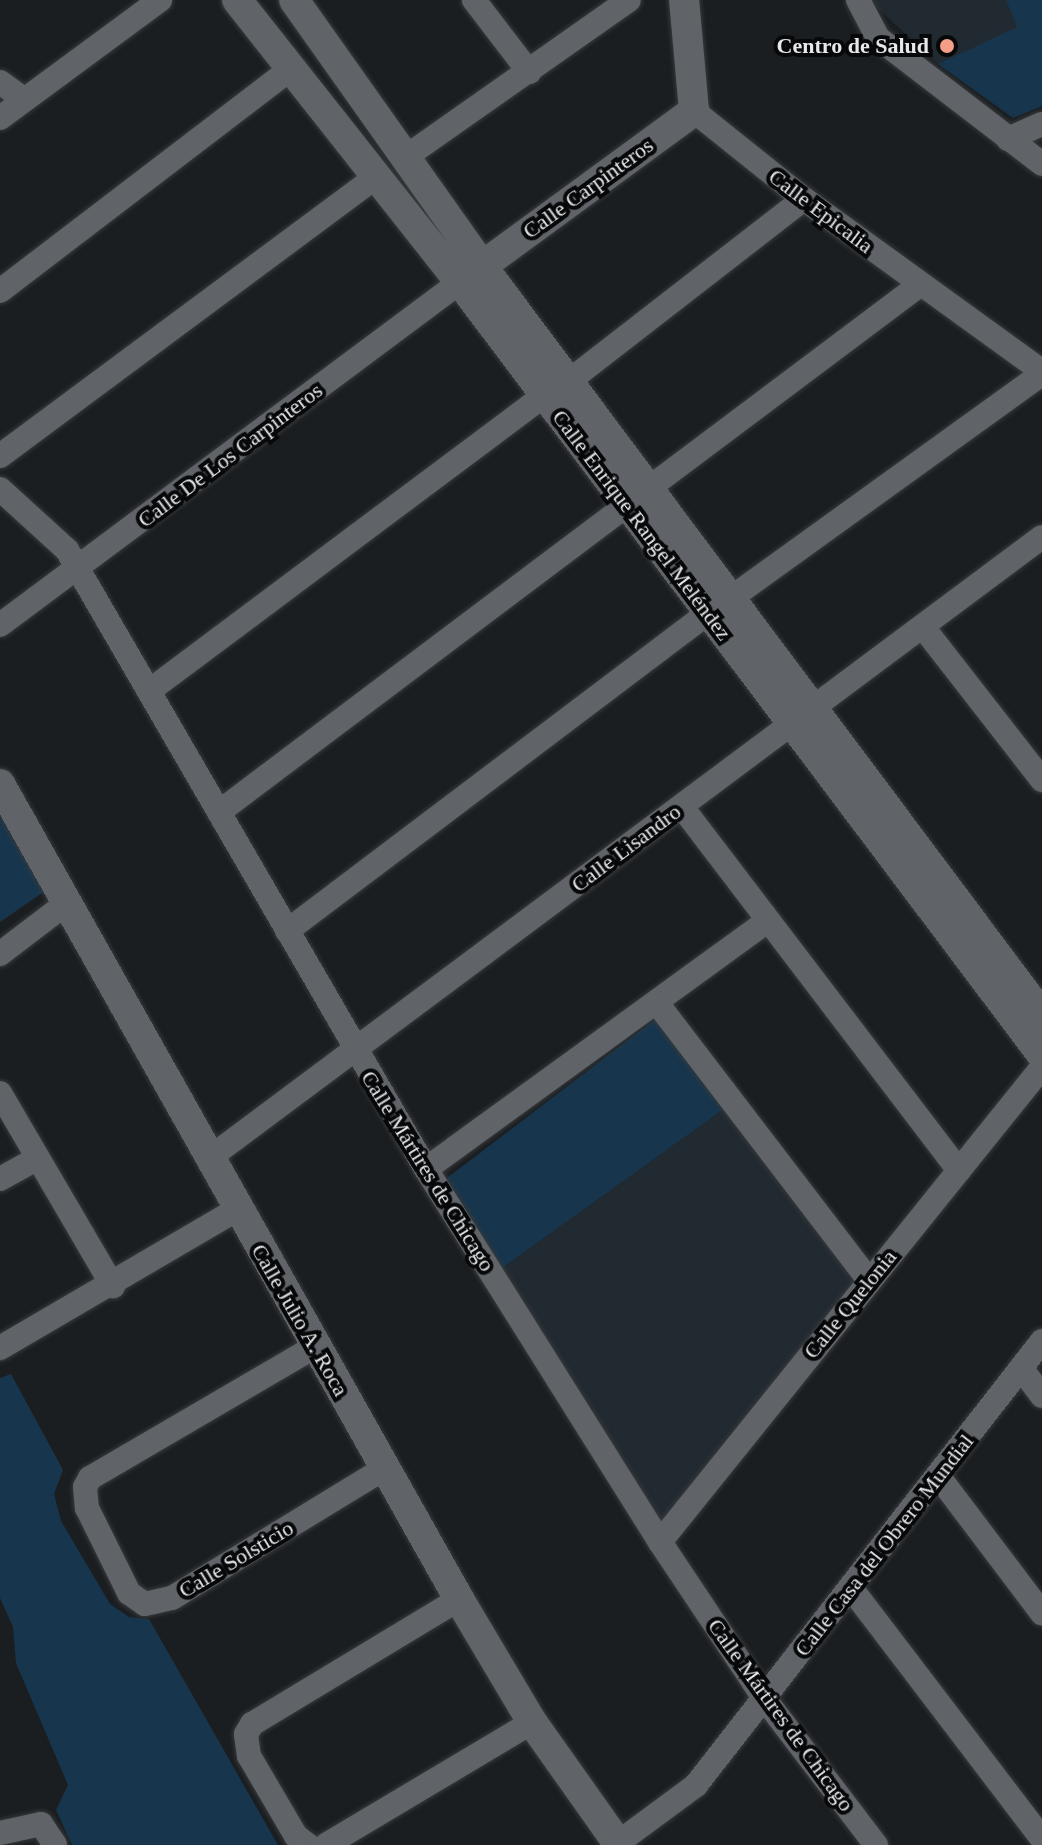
<!DOCTYPE html>
<html>
<head>
<meta charset="utf-8">
<style>
	body { margin:0 }
	#map { position:relative; width:1042px; height:1845px; overflow:hidden; background:#1b1e21; font-family:"Times New Roman",serif }
	div>[style] { position:absolute }
	.built>* { inset:0; background:#222a31 }
	.green>* { inset:0; background:#17364e }
	.roads { filter:drop-shadow(0 0 2px #373a3c) drop-shadow(0 0 2px #373a3c) }
	.minor>* { height:24px; margin:-12px; padding:0 12px; transform-origin:12px; border-radius:12px; background:#606468 }
	.tertiary>* { height:30px; margin:-15px; padding:0 15px; transform-origin:15px; border-radius:15px; background:#606468 }
	.dots>* { width:22px; height:22px; translate:-50% -50%; box-sizing:border-box; border:4px solid #070809; border-radius:50% }
	span { translate:-50% -50%; white-space:nowrap; text-align:center; line-height:1.15; -webkit-text-stroke:8px #070809; paint-order:stroke }
	.poi-label { font-size:22px; color:#e6e9eb; font-weight:700 }
	.right { translate:-100% -50%; text-align:right }
	.street-label { font-size:22px; color:#e6e9eb }
</style>
</head>
<body>
<div id="map">
	<div class="built">
		<div style="clip-path:polygon(869px 0,1006px 0,1018px 27px,938px 64px)"></div>
		<div style="clip-path:polygon(724px 1109px,859px 1284px,663px 1530px,502px 1268px)"></div>
	</div>
	<div class="green">
		<div style="clip-path:polygon(1006px 0,1042px 0,1042px 106px,1013px 118px,938px 64px,1017px 27px)"></div>
		<div style="clip-path:polygon(0 811px,45px 891px,0 922px)"></div>
		<div style="clip-path:polygon(657px 1018px,724px 1109px,502px 1268px,447px 1178px)"></div>
		<div style="clip-path:polygon(11px 1374px,63px 1470px,54px 1494px,61px 1521px,110px 1604px,129px 1617px,149px 1619px,278px 1845px,72px 1845px,56px 1810px,68px 1785px,16px 1663px,13px 1627px,0 1598px,0 1378px)"></div>
	</div>
	<div class="roads">
		<div class="minor">
			<div style="left:474px;top:0;width:91px;rotate:52.6deg"></div>
			<div style="left:858px;top:0;width:43px;rotate:62.2deg"></div>
			<div style="left:878px;top:38px;width:207px;rotate:37.5deg"></div>
			<div style="left:0;top:82px;width:29px;rotate:36deg"></div>
			<div style="left:694px;top:111px;width:141px;rotate:38.7deg"></div>
			<div style="left:804px;top:199px;width:294px;rotate:35.9deg"></div>
			<div style="left:0;top:118px;width:199px;rotate:-36.4deg"></div>
			<div style="left:1008px;top:139px;width:37px;rotate:-24deg"></div>
			<div style="left:407px;top:156px;width:271px;rotate:-35.1deg"></div>
			<div style="left:0;top:291px;width:364px;rotate:-37.4deg"></div>
			<div style="left:569px;top:381px;width:297px;rotate:-37.8deg"></div>
			<div style="left:0;top:456px;width:467px;rotate:-36.6deg"></div>
			<div style="left:649px;top:488px;width:338px;rotate:-36.9deg"></div>
			<div style="left:0;top:489px;width:91px;rotate:42.3deg"></div>
			<div style="left:67px;top:550px;width:716px;rotate:59.89deg"></div>
			<div style="left:426px;top:1169px;width:440px;rotate:57.9deg"></div>
			<div style="left:660px;top:1542px;width:187px;rotate:56.3deg"></div>
			<div style="left:764px;top:1698px;width:185px;rotate:52.7deg"></div>
			<div style="left:731px;top:598px;width:383px;rotate:-35.8deg"></div>
			<div style="left:0;top:625px;width:574px;rotate:-36.71deg"></div>
			<div style="left:923px;top:627px;width:194px;rotate:52.1deg"></div>
			<div style="left:149px;top:691px;width:493px;rotate:-36.8deg"></div>
			<div style="left:682px;top:807px;width:457px;rotate:52.7deg"></div>
			<div style="left:219px;top:812px;width:511px;rotate:-36.96deg"></div>
			<div style="left:287px;top:931px;width:528px;rotate:-37.07deg"></div>
			<div style="left:0;top:954px;width:86px;rotate:-37.4deg"></div>
			<div style="left:657px;top:1003px;width:349px;rotate:52.6deg"></div>
			<div style="left:0;top:1093px;width:224px;rotate:59.7deg"></div>
			<div style="left:208px;top:1159px;width:1040px;rotate:-36.72deg"></div>
			<div style="left:426px;top:1169px;width:420px;rotate:-36deg"></div>
			<div style="left:0;top:1179px;width:43px;rotate:-28.9deg"></div>
			<div style="left:316px;top:1346px;width:262px;rotate:149.7deg"></div>
			<div style="left:90px;top:1478px;width:10px;rotate:119deg"></div>
			<div style="left:85px;top:1487px;width:21px;rotate:85deg"></div>
			<div style="left:87px;top:1508px;width:95px;rotate:63.7deg"></div>
			<div style="left:129px;top:1593px;width:19px;rotate:35deg"></div>
			<div style="left:145px;top:1604px;width:28px;rotate:-13deg"></div>
			<div style="left:172px;top:1598px;width:250px;rotate:-31.4deg"></div>
			<div style="left:0;top:1348px;width:273px;rotate:-30.3deg"></div>
			<div style="left:1021px;top:1368px;width:35px;rotate:53deg"></div>
			<div style="left:939px;top:1477px;width:171px;rotate:52.9deg"></div>
			<div style="left:660px;top:1542px;width:610px;rotate:-51.19deg"></div>
			<div style="left:851px;top:1588px;width:315px;rotate:52.7deg"></div>
			<div style="left:0;top:1833px;width:42px;rotate:-12.4deg"></div>
			<div style="left:41px;top:1824px;width:25px;rotate:56deg"></div>
			<div style="left:308px;top:1845px;width:15px;rotate:-143deg"></div>
			<div style="left:296px;top:1836px;width:93px;rotate:-120.4deg"></div>
			<div style="left:249px;top:1756px;width:22px;rotate:-98deg"></div>
			<div style="left:246px;top:1734px;width:12px;rotate:-59deg"></div>
			<div style="left:252px;top:1724px;width:242px;rotate:-31.1deg"></div>
			<div style="left:326px;top:1845px;width:240px;rotate:-30.8deg"></div>
			<div style="left:615px;top:1845px;width:101px;rotate:-36.5deg"></div>
			<div style="left:696px;top:1785px;width:563px;rotate:-52.07deg"></div>
		</div>
		<div class="tertiary">
			<div style="left:237px;top:0;width:360px;rotate:51.7deg"></div>
			<div style="left:460px;top:282px;width:968px;rotate:53.02deg"></div>
			<div style="left:294px;top:0;width:326px;rotate:54.7deg"></div>
			<div style="left:482px;top:266px;width:935px;rotate:53.22deg"></div>
			<div style="left:482px;top:266px;width:263px;rotate:-36.2deg"></div>
			<div style="left:694px;top:111px;width:111px;rotate:-95.1deg"></div>
			<div style="left:0;top:784px;width:935px;rotate:60.61deg"></div>
			<div style="left:459px;top:1599px;width:143px;rotate:59.3deg"></div>
			<div style="left:532px;top:1722px;width:151px;rotate:54.7deg"></div>
		</div>
	</div>
	<div class="dots">
		<div style="left:947px;top:46px;background:#f49e89"></div>
	</div>
	<div class="poi-label">
		<span class="right" style="left:929px;top:46px">Centro de Salud</span>
	</div>
	<div class="street-label">
		<span style="left:588px;top:188px;rotate:-36deg">Calle Carpinteros</span>
		<span style="left:821px;top:211px;rotate:37deg">Calle Epicalia</span>
		<span style="left:230px;top:455px;rotate:-37deg">Calle De Los Carpinteros</span>
		<span style="left:642px;top:525px;rotate:53deg">Calle Enrique Rangel Meléndez</span>
		<span style="left:626px;top:848px;rotate:-37deg">Calle Lisandro</span>
		<span style="left:428px;top:1171px;rotate:58deg">Calle Mártires de Chicago</span>
		<span style="left:850px;top:1304px;rotate:-51deg">Calle Quelonia</span>
		<span style="left:300px;top:1320px;rotate:60deg">Calle Julio A. Roca</span>
		<span style="left:884px;top:1545px;rotate:-52deg">Calle Casa del Obrero Mundial</span>
		<span style="left:236px;top:1559px;rotate:-31deg">Calle Solsticio</span>
		<span style="left:781px;top:1715px;rotate:54deg">Calle Mártires de Chicago</span>
	</div>
</div>
</body>
</html>
